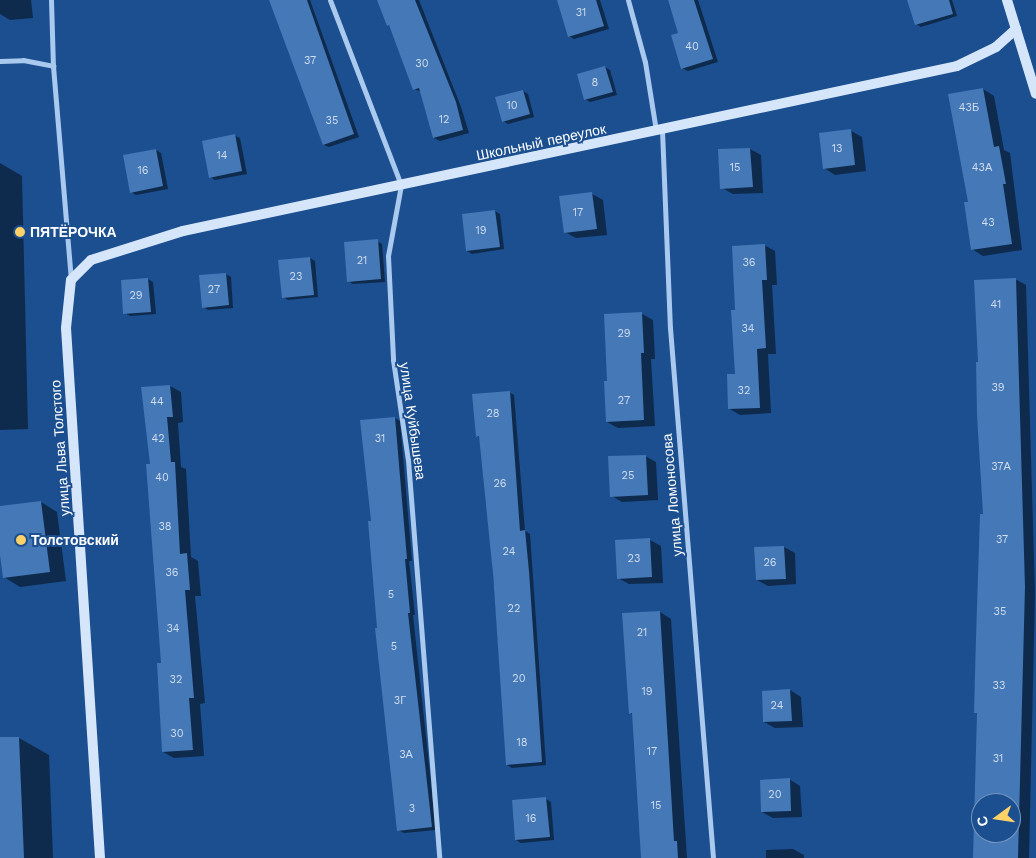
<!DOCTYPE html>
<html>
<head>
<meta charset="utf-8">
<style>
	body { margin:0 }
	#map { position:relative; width:1036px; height:858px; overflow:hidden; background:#1b4f8f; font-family:"Work Sans",sans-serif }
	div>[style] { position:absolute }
	.shadow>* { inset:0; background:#0007 }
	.building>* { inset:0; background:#4478b7 }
	.street>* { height:5px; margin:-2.5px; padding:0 2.5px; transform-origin:2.5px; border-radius:2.5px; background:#a9c9ee }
	.secondary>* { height:10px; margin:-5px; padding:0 5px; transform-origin:5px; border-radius:5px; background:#d6e6fa }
	.dots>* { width:14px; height:14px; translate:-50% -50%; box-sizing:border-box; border:2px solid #1b4f8f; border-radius:50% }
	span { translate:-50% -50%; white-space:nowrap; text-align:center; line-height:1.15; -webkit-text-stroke:4px #1b4f8f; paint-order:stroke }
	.number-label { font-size:11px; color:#d0dded }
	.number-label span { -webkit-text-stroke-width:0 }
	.street-label { font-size:14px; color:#fff }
	.poi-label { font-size:14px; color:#fff; font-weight:700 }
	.left { translate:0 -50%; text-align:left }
	.north { position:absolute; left:971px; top:793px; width:50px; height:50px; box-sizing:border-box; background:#1b4f8f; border:1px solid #7695bc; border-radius:50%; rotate:256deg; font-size:14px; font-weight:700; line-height:20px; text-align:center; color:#fff }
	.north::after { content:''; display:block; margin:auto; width:18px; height:22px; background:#ffd166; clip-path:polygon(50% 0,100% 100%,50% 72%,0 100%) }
</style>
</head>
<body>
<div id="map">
	<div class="shadow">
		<div style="clip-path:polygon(0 0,31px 0,33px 18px,10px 20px,0 14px)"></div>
		<div style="clip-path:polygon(271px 0,310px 0,359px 137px,329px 147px,324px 145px)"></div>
		<div style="clip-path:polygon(378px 0,419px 0,461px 107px,469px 133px,440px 141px,434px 138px,422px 92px,414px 89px,392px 28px,388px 25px)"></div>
		<div style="clip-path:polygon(558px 0,600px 0,609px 29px,574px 39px,569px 36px)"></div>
		<div style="clip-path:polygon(668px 0,698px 0,718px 62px,688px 71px,682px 68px,679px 33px)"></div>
		<div style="clip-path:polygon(909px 0,952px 0,957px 16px,921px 27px,916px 24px)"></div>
		<div style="clip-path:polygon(605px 67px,610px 70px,617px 95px,590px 102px,585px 99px)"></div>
		<div style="clip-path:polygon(983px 89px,994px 96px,1004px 150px,1010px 153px,1022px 250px,983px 256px,972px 249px,970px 203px)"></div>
		<div style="clip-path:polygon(523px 91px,528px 94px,534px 117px,508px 124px,503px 121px)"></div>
		<div style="clip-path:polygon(851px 131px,862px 137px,866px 171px,835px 175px,824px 168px)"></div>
		<div style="clip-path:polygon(235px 136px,240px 138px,247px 174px,215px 180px,210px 177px)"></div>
		<div style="clip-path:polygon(750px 149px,761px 155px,763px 193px,733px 194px,722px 188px,719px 151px)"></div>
		<div style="clip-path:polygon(156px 150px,161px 153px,168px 189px,136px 195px,131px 192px)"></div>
		<div style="clip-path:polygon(0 163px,22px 176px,28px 429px,0 430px)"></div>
		<div style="clip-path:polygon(592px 194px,603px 200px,607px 235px,576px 238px,565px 232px)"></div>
		<div style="clip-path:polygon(495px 211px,500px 214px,504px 249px,472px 254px,467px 251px)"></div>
		<div style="clip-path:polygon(377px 241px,382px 244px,385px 282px,353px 284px,348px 281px)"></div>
		<div style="clip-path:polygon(764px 245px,775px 251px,777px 285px,772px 285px,776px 354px,768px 354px,771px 413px,740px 415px,730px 409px)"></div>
		<div style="clip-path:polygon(310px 258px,315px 261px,318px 297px,288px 300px,283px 297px,280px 261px)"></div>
		<div style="clip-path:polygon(226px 274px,231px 277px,233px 308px,208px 310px,203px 307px)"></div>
		<div style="clip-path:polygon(148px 279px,153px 282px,156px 314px,130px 316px,125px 313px,122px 281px)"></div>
		<div style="clip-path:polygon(evenodd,1015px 279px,1026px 285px,1035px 594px,1029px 858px,974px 858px,979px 714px,975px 712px,984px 516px,1015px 279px,981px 803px,1011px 803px,1011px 833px,981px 833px,981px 803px)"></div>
		<div style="clip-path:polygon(642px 314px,653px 320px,655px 359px,651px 359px,655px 426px,618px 428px,607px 422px,609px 382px)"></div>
		<div style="clip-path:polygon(170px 386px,181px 392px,183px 422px,178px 423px,181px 467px,186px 469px,191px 557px,198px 561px,201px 596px,195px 596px,205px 703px,200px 704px,204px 756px,174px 758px,163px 752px,162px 664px,151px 465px,142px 388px)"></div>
		<div style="clip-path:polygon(509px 392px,514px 395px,525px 531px,530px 534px,546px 765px,512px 768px,507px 765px,488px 505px,486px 504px,481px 438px,477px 436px)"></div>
		<div style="clip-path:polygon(395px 418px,400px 421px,412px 561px,409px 561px,415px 615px,413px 615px,436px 830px,404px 833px,398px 830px,378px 629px,373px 522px)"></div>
		<div style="clip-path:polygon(645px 456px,656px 462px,658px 500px,622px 502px,612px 496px)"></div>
		<div style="clip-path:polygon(41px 502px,57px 512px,66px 581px,20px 587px,4px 577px,0 544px,0 507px)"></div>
		<div style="clip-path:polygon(650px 540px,661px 546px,663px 583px,629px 584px,618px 578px)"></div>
		<div style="clip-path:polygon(784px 547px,795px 553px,796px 584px,768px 586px,757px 580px)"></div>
		<div style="clip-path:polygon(660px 612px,671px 619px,687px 858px,642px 858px,634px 715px,630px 713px,623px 614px)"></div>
		<div style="clip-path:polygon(790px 690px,801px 697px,803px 727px,775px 728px,764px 722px)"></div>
		<div style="clip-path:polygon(19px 738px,49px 755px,53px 858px,0 858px,0 739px)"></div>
		<div style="clip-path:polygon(789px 779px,800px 786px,802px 817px,773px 818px,762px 812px)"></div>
		<div style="clip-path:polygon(546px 799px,551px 802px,554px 840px,521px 843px,516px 840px)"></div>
		<div style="clip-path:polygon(793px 849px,804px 855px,804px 858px,766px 858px,766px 850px)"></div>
	</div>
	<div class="building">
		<div style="clip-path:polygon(269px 0,307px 0,354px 134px,323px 145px)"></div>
		<div style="clip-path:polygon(377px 0,415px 0,456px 102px,463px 130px,433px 138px,419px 88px,413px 90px,389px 25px,387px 26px)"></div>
		<div style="clip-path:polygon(557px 0,596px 0,604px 26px,568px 37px)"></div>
		<div style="clip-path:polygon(668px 0,694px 0,713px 59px,681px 69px,671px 35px,678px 33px)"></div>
		<div style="clip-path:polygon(907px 0,949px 0,953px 14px,915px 25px)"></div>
		<div style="clip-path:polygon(605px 66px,613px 92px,584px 100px,577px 74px)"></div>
		<div style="clip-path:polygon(983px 88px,994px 147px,999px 146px,1006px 184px,1003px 184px,1012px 244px,971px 250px,964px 202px,968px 202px,948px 94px)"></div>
		<div style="clip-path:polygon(523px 90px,530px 114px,502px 122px,495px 97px)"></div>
		<div style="clip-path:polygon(851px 129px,855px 165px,823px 169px,819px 133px)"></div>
		<div style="clip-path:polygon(235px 134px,242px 171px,209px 178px,202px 141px)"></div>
		<div style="clip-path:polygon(750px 148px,753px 187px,720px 189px,718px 149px)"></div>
		<div style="clip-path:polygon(156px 149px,163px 186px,130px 193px,123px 155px)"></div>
		<div style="clip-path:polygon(592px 192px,597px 229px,564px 233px,559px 196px)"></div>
		<div style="clip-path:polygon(495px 210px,500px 247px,466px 251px,462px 214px)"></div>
		<div style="clip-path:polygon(378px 239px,381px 279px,347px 282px,344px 242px)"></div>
		<div style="clip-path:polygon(765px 244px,767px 280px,762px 280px,766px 348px,757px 349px,760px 408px,728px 409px,727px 374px,735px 374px,731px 310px,735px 310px,732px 246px)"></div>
		<div style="clip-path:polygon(310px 257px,314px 295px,282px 298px,278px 260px)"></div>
		<div style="clip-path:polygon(226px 273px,229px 305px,202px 308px,199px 275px)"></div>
		<div style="clip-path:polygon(148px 278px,151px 312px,123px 314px,121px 280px)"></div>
		<div style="clip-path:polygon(evenodd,1016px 278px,1025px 587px,1018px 858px,973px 858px,977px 713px,974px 713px,976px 637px,980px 514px,983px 514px,977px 415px,976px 362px,978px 362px,974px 280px,1016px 278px,981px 803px,1011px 803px,1011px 833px,981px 833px,981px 803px)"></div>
		<div style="clip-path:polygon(642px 312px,644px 353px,641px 353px,644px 420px,606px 422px,604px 381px,607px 381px,604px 314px)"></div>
		<div style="clip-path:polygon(170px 385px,173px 417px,167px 417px,171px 462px,175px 462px,180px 554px,187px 553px,190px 590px,185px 590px,194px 698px,189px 698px,193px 750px,162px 752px,157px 663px,161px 663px,146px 464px,150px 464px,141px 387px)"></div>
		<div style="clip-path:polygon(510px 391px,520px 531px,525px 530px,529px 571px,542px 762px,506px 765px,493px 574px,479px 436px,476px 437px,472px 394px)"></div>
		<div style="clip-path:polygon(395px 417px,407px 559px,405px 559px,410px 613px,408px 613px,432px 827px,397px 831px,375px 628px,377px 628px,368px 521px,371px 521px,360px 420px)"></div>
		<div style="clip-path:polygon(646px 455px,648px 495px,610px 497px,608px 456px)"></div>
		<div style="clip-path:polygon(41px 501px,50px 572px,3px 578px,0 555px,0 506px)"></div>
		<div style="clip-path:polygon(650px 538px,652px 577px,617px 579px,615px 540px)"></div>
		<div style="clip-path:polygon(784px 546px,786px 579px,756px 580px,754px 547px)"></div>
		<div style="clip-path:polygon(660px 611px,674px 841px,677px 841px,678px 858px,641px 858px,632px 713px,629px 714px,622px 613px)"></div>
		<div style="clip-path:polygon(790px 689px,792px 721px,763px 722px,762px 691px)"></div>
		<div style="clip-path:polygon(0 737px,19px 737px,24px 858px,0 858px)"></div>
		<div style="clip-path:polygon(790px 778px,791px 811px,761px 812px,760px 780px)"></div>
		<div style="clip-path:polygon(546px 797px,550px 837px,515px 840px,512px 800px)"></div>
	</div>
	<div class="street">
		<div style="left:51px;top:0;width:66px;rotate:88.3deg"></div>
		<div style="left:53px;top:66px;width:215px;rotate:85.2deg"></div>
		<div style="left:330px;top:0;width:198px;rotate:69deg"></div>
		<div style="left:401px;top:185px;width:72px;rotate:100.4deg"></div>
		<div style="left:388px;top:256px;width:104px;rotate:87.2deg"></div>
		<div style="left:393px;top:360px;width:101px;rotate:81.5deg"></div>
		<div style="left:408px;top:460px;width:399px;rotate:85.5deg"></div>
		<div style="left:628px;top:0;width:64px;rotate:74.7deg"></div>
		<div style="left:645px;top:62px;width:70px;rotate:80.9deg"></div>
		<div style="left:0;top:61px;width:23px;rotate:-2deg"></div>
		<div style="left:23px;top:60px;width:31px;rotate:11deg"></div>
		<div style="left:662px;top:130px;width:198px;rotate:87.7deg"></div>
		<div style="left:670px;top:328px;width:532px;rotate:85.36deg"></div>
	</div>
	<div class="secondary">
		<div style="left:1007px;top:0;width:98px;rotate:72.9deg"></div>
		<div style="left:100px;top:858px;width:531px;rotate:-93.67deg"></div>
		<div style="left:66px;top:328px;width:48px;rotate:-84.1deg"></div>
		<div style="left:71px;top:280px;width:28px;rotate:-45deg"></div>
		<div style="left:91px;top:260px;width:96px;rotate:-17.5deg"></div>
		<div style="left:183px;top:231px;width:791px;rotate:-12.03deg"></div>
		<div style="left:957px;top:66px;width:43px;rotate:-26deg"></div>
		<div style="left:996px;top:47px;width:27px;rotate:-42deg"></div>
	</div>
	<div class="dots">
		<div style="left:20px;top:232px;background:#ffd166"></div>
		<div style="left:21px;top:540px;background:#ffd166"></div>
	</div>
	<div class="number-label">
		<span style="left:581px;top:13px">31</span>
		<span style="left:692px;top:47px">40</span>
		<span style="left:310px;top:61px">37</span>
		<span style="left:422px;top:64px">30</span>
		<span style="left:595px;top:83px">8</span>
		<span style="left:512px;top:106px">10</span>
		<span style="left:969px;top:108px">43Б</span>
		<span style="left:444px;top:120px">12</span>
		<span style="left:332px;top:121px">35</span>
		<span style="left:837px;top:149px">13</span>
		<span style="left:222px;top:156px">14</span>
		<span style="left:735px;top:168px">15</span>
		<span style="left:982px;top:168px">43А</span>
		<span style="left:143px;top:171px">16</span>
		<span style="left:578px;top:213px">17</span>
		<span style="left:988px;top:223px">43</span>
		<span style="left:481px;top:231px">19</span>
		<span style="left:362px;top:261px">21</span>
		<span style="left:749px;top:263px">36</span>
		<span style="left:296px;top:277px">23</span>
		<span style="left:214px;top:290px">27</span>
		<span style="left:136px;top:296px">29</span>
		<span style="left:996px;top:305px">41</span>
		<span style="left:748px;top:329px">34</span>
		<span style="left:624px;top:334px">29</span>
		<span style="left:998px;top:388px">39</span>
		<span style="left:744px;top:391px">32</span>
		<span style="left:624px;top:401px">27</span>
		<span style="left:157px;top:402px">44</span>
		<span style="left:493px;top:414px">28</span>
		<span style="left:158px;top:439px">42</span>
		<span style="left:380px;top:439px">31</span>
		<span style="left:1001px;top:467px">37А</span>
		<span style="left:628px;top:476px">25</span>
		<span style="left:162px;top:478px">40</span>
		<span style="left:500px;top:484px">26</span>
		<span style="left:165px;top:527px">38</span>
		<span style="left:1002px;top:540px">37</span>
		<span style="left:509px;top:552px">24</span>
		<span style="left:634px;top:559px">23</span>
		<span style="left:770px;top:563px">26</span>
		<span style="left:172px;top:573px">36</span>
		<span style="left:391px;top:595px">5</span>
		<span style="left:514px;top:609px">22</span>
		<span style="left:1000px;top:612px">35</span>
		<span style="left:173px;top:629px">34</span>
		<span style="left:642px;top:633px">21</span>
		<span style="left:394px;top:647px">5</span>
		<span style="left:519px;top:679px">20</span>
		<span style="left:176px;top:680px">32</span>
		<span style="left:999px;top:686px">33</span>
		<span style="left:647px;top:692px">19</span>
		<span style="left:400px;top:701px">3Г</span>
		<span style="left:777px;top:706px">24</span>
		<span style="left:177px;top:734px">30</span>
		<span style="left:522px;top:743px">18</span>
		<span style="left:652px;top:752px">17</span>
		<span style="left:406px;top:755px">3А</span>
		<span style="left:998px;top:759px">31</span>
		<span style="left:775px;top:795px">20</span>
		<span style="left:656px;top:806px">15</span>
		<span style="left:412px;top:809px">3</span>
		<span style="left:531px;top:819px">16</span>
	</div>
	<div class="street-label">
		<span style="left:541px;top:142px;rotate:-12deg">Школьный переулок</span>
		<span style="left:413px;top:421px;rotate:82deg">улица Куйбышева</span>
		<span style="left:60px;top:448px;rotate:-94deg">улица Льва Толстого</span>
		<span style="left:672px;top:495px;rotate:-95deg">улица Ломоносова</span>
	</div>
	<div class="poi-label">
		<span class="left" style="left:30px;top:232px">ПЯТЁРОЧКА</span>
		<span class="left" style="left:31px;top:540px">Толстовский</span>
	</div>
	<div class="north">С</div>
</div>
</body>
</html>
